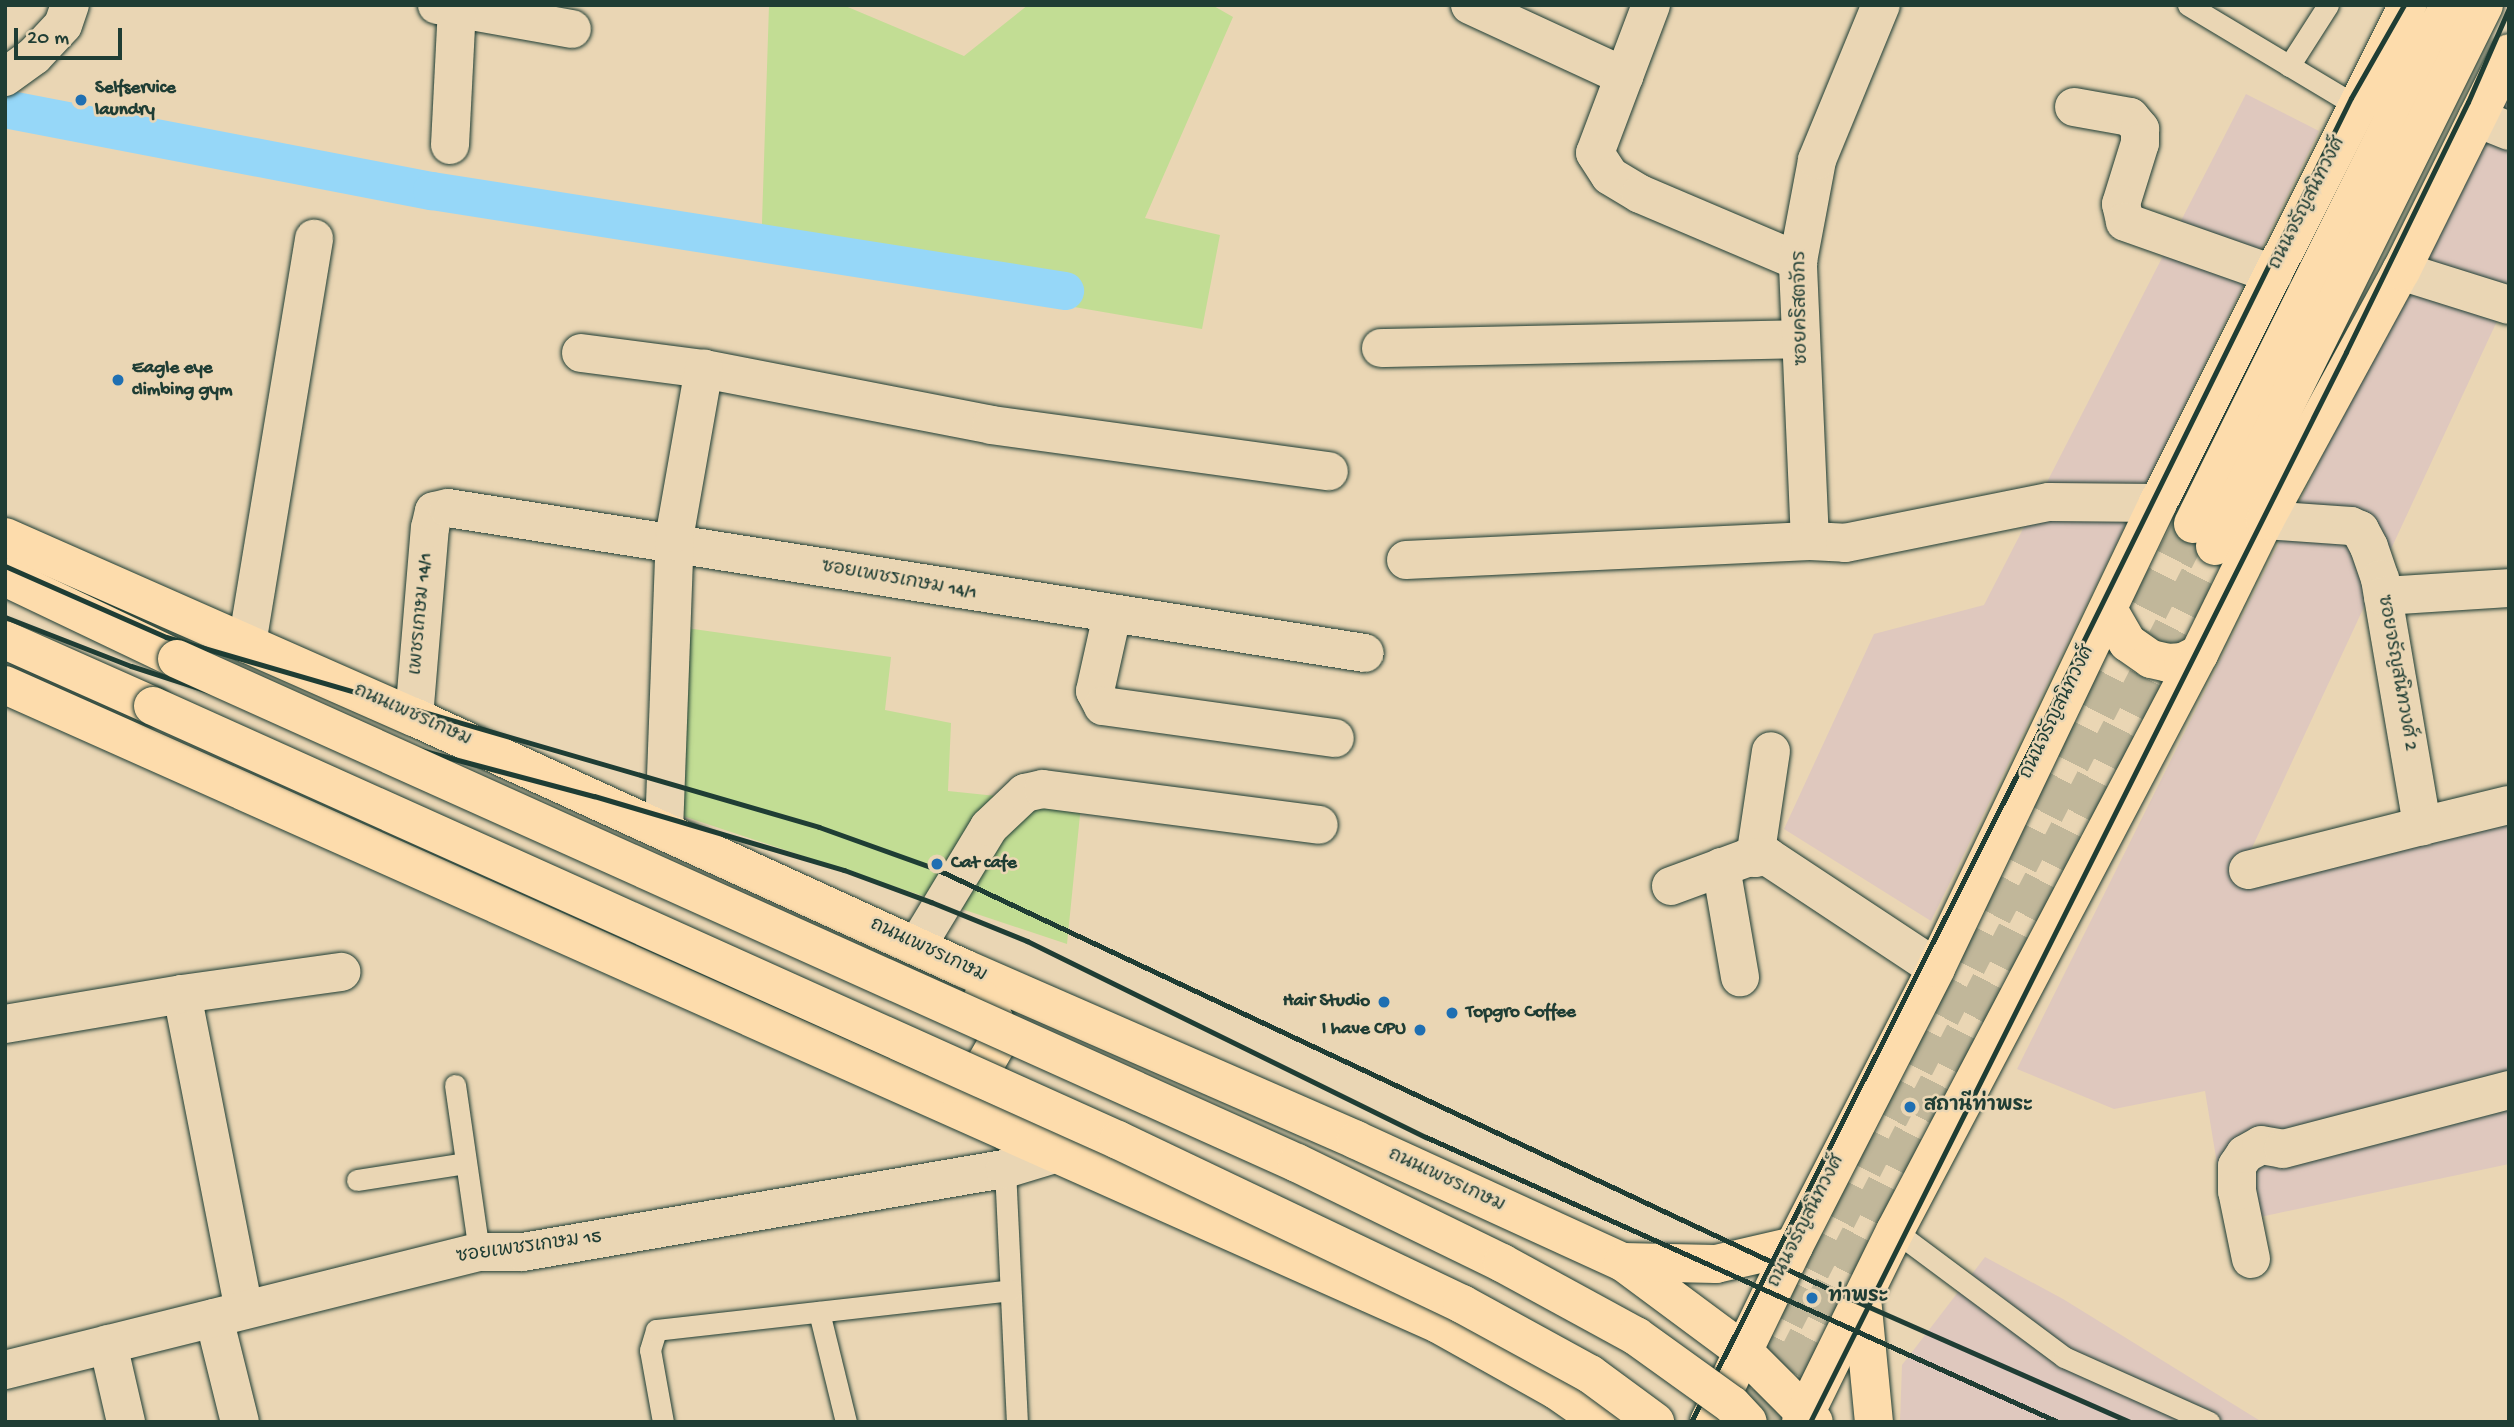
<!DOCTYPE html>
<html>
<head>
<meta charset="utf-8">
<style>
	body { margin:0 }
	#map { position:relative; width:2514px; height:1427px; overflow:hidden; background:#ead6b4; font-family:"Gochi Hand","Playpen Sans Thai",sans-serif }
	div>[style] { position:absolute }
	.built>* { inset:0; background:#dfc8be }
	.green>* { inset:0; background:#c2dd94 }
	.canal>* { height:38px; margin:-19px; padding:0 19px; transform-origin:19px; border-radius:19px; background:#96d7f8 }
	.primary-tunnel>* { height:38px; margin-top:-19px; transform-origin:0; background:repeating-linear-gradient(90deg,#c1b79a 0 38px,transparent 0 57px) }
	.roads { filter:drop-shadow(0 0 2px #1f3d34) drop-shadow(0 0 2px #1f3d34) }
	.service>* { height:21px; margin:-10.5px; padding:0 10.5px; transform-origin:10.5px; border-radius:10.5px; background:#ead6b4 }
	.minor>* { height:38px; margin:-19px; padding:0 19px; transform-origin:19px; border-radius:19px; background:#ead6b4 }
	.primary>* { height:38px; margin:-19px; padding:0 19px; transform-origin:19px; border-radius:19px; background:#fddcac }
	.rail>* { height:5px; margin:-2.5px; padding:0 2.5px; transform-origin:2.5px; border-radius:2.5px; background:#1f3d34 }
	.bridges { filter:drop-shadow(0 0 2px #1f3d34) drop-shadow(0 0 2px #1f3d34) }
	.primary-bridge>* { height:38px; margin:-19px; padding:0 19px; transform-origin:19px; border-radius:19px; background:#fddcac }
	.dots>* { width:19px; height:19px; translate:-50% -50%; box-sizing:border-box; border:4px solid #ead6b4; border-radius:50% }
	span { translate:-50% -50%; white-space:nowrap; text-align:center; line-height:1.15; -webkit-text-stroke:5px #ead6b4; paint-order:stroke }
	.poi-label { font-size:19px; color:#1f3d34; font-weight:700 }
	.left { translate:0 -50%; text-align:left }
	.right { translate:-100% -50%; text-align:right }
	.street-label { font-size:19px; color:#1f3d34 }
	.frame { position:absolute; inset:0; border:7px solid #1f3d34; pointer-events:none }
	.scale { position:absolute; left:14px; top:28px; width:108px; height:32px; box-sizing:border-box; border:4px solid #1f3d34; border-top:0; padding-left:9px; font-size:21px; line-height:24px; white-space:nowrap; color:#1f3d34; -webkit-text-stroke:5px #ead6b4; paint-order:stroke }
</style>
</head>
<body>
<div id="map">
	<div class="built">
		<div style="clip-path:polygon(2509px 81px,2509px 322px,2498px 319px,2251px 850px,2509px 789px,2509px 1164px,2227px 1224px,2205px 1091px,2114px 1109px,2017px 1069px)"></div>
		<div style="clip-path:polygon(2246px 94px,2319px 131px,1931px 921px,1784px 829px,1874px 634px,1984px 605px)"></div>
		<div style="clip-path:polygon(1985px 1257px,2063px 1299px,2262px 1422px,1900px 1422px,1902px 1365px)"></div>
	</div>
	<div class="green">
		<div style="clip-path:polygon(769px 5px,843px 5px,964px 56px,1028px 5px,1212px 5px,1233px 17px,1145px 218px,1220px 235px,1202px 329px,761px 253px)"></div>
		<div style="clip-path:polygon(672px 626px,891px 657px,885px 710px,951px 723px,948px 791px,1081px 805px,1067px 944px,665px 810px)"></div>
	</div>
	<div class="canal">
		<div style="left:5px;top:109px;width:435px;rotate:10.9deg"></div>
		<div style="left:432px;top:191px;width:641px;rotate:8.98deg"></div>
	</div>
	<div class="primary-tunnel">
		<div style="left:1733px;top:1422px;width:1009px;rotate:-62.88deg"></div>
		<div style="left:1764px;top:1422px;width:985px;rotate:-62.76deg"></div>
	</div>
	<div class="roads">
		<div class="service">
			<div style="left:2188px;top:5px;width:197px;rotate:30.9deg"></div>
			<div style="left:2289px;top:66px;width:72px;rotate:-57.4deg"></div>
			<div style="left:455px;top:1085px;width:169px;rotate:81.8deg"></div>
			<div style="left:1005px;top:1169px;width:253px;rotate:87.3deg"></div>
			<div style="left:357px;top:1180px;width:110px;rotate:-8.9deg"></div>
			<div style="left:1895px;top:1231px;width:211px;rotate:36.7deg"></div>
			<div style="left:2064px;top:1357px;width:159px;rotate:24.1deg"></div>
			<div style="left:819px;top:1312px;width:113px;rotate:76.2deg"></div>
			<div style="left:663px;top:1422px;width:73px;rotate:-100.2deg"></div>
			<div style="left:650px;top:1350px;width:21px;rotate:-73deg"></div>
			<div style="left:656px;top:1330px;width:356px;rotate:-6.4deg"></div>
		</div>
		<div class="minor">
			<div style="left:437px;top:5px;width:137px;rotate:10.1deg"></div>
			<div style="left:1470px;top:5px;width:170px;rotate:24.8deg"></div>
			<div style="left:1651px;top:5px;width:158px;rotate:110.7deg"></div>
			<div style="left:1595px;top:153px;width:27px;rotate:57deg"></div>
			<div style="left:1610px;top:176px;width:35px;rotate:31deg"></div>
			<div style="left:1640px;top:194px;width:172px;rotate:23deg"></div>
			<div style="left:5px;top:77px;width:36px;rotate:-36deg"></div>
			<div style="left:34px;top:56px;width:42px;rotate:-46.9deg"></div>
			<div style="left:63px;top:25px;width:21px;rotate:-71deg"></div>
			<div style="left:2074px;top:107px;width:57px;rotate:10.1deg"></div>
			<div style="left:2130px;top:117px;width:16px;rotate:50deg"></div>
			<div style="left:2140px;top:129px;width:14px;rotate:90deg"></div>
			<div style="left:2140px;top:143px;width:64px;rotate:107.3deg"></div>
			<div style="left:2121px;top:204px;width:18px;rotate:77deg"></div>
			<div style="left:2125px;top:222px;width:157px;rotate:19.4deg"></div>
			<div style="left:2477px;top:118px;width:35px;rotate:22deg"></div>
			<div style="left:450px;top:145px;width:140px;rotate:-87.1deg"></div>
			<div style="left:2401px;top:271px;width:113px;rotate:17.5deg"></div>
			<div style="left:1381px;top:348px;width:420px;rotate:-1.2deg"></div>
			<div style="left:581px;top:353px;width:124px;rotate:7.4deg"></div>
			<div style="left:704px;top:369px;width:292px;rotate:11deg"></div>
			<div style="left:991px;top:425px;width:341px;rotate:7.8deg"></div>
			<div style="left:2265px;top:520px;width:86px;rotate:4deg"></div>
			<div style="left:2351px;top:526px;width:10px;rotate:24deg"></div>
			<div style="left:2360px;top:530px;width:19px;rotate:62deg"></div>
			<div style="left:2369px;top:547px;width:34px;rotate:71deg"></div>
			<div style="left:2380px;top:579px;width:251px;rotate:80.3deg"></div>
			<div style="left:2422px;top:826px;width:89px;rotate:-13.6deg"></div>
			<div style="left:1810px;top:541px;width:280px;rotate:-92.5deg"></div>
			<div style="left:1798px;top:261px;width:103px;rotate:-79.3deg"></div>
			<div style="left:1817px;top:160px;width:168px;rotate:-67.6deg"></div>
			<div style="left:1406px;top:560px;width:404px;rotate:-2.7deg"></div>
			<div style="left:1810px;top:541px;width:35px;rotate:3deg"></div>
			<div style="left:1845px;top:543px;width:208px;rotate:-11.4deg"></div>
			<div style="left:2049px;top:502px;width:109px;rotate:0.5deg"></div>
			<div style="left:2383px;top:596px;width:126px;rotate:-3.6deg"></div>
			<div style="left:1112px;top:615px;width:78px;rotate:102.6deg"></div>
			<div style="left:1095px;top:691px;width:17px;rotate:62deg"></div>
			<div style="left:1103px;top:706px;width:234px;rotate:7.9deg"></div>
			<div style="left:247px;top:644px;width:411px;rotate:-80.6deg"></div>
			<div style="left:414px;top:717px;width:190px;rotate:-85.2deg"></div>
			<div style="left:430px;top:528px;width:17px;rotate:-77deg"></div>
			<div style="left:434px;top:511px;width:14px;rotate:-12deg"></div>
			<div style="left:448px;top:508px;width:928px;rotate:8.99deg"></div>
			<div style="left:664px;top:831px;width:298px;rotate:-87.9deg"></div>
			<div style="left:675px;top:533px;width:167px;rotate:-80deg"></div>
			<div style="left:1755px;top:858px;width:108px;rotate:-81.5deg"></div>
			<div style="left:1721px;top:867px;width:112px;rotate:80.2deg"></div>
			<div style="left:2248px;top:870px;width:179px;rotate:-14.2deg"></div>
			<div style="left:1671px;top:886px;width:81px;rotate:-20.2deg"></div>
			<div style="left:1747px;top:858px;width:21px;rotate:-3deg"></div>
			<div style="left:1768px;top:857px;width:201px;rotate:33.5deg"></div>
			<div style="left:917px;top:946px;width:139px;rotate:-58.8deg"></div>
			<div style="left:989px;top:827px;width:50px;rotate:-43.4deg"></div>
			<div style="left:1025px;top:793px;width:18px;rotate:-13deg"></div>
			<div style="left:1043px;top:789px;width:278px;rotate:7.4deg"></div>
			<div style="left:182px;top:994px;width:322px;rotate:78.9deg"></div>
			<div style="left:5px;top:1024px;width:180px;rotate:-9.6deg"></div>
			<div style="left:182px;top:994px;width:161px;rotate:-7.9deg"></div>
			<div style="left:2251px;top:1259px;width:69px;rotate:-101.6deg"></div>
			<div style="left:2237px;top:1191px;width:25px;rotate:-90deg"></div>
			<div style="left:2237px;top:1166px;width:14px;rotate:-56deg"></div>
			<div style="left:2245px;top:1154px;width:18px;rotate:-29deg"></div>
			<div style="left:2261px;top:1145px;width:22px;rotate:10deg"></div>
			<div style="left:2283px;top:1149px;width:234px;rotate:-14.6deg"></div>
			<div style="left:214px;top:1318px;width:107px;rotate:76deg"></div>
			<div style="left:108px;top:1344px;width:80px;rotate:77deg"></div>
			<div style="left:5px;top:1370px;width:488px;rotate:-14deg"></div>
			<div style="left:479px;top:1252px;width:44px"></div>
			<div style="left:523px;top:1252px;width:489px;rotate:-9.8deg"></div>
			<div style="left:1005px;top:1169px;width:55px;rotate:-16.8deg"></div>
		</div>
		<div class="primary">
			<div style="left:2193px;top:524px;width:579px;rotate:-63.74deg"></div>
			<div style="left:5px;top:537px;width:447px;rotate:23.8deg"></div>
			<div style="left:414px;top:717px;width:604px;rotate:24.57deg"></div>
			<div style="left:963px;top:968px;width:429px;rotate:23.6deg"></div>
			<div style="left:1356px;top:1140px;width:294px;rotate:24.6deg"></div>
			<div style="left:1623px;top:1262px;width:149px;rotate:36.6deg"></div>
			<div style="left:1743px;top:1351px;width:100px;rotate:45deg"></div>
			<div style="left:2215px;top:546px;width:604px;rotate:-63.56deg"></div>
			<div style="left:5px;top:577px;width:191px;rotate:25.5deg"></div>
			<div style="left:2108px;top:609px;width:39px;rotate:60deg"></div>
			<div style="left:2128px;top:643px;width:28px;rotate:35deg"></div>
			<div style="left:2151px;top:659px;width:17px;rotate:13deg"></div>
			<div style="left:2168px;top:663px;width:15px;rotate:-4deg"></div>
			<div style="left:2183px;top:662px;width:18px;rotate:-27deg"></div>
			<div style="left:5px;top:640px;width:162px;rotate:24deg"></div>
			<div style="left:5px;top:685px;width:1569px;rotate:24.03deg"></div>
			<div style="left:1438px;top:1324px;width:135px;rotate:29.2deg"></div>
			<div style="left:1556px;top:1390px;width:56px;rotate:34.8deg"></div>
			<div style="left:946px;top:1084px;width:12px"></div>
			<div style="left:958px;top:1084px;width:25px;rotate:-27deg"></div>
			<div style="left:980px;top:1073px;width:34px;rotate:-60deg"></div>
			<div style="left:997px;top:1043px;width:24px;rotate:-97deg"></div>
			<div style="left:994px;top:1019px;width:23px;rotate:-121deg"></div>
			<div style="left:1623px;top:1262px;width:93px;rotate:1.2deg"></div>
			<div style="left:1716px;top:1264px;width:80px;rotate:-13deg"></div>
			<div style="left:1862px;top:1298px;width:125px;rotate:84.5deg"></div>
			<div style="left:1709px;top:1422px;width:195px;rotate:-64.2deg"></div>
			<div style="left:1794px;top:1246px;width:312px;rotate:-62.9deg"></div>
			<div style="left:1936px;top:968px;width:515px;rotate:-64.48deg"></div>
			<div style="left:2158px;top:503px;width:557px;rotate:-63.34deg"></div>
			<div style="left:1801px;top:1422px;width:213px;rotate:-63.8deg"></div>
			<div style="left:1895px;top:1231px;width:652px;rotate:-62.22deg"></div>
			<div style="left:2199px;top:654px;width:149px;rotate:-63.8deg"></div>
			<div style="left:2265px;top:520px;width:284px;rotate:-61.4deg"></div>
			<div style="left:2401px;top:271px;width:243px;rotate:-63.6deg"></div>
		</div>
	</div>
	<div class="rail">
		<div style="left:5px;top:566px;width:176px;rotate:23.8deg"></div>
		<div style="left:166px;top:637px;width:680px;rotate:16.22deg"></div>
		<div style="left:819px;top:827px;width:124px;rotate:19.7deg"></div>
		<div style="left:936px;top:869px;width:1001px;rotate:25.18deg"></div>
		<div style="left:1842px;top:1295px;width:315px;rotate:23.8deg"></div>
		<div style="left:5px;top:617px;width:135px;rotate:21.3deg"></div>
		<div style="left:131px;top:666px;width:126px;rotate:18deg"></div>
		<div style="left:251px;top:705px;width:355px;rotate:14.9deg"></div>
		<div style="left:594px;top:796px;width:261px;rotate:16.5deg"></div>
		<div style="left:844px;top:870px;width:93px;rotate:20.2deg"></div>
		<div style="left:931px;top:902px;width:104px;rotate:22.1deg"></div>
		<div style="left:1027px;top:941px;width:445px;rotate:26.2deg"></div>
		<div style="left:1426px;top:1137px;width:693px;rotate:24.27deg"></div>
		<div style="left:1691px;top:1422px;width:787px;rotate:-63.27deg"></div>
		<div style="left:2045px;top:719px;width:692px;rotate:-63.77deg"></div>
		<div style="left:2351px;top:98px;width:107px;rotate:-60.3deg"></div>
		<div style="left:1810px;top:1422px;width:1197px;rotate:-63.39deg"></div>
		<div style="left:2346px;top:352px;width:278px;rotate:-64deg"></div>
		<div style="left:2468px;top:102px;width:103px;rotate:-66.4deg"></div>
	</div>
	<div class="bridges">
		<div class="primary-bridge">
			<div style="left:177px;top:659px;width:1228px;rotate:24.23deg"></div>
			<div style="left:1297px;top:1163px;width:228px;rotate:26deg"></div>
			<div style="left:1502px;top:1263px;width:153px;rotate:28.6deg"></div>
			<div style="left:1636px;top:1336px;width:118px;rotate:35.7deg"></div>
			<div style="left:1732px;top:1405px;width:23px;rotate:47deg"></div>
			<div style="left:153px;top:706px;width:1058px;rotate:24.22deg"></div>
			<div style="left:1118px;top:1140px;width:381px;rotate:25.5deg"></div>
			<div style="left:1462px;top:1304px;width:146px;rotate:28.7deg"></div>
			<div style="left:1590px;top:1374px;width:81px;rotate:36.4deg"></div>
		</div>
	</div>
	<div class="dots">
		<div style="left:81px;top:100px;background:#1f6fb2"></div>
		<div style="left:118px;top:380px;background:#1f6fb2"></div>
		<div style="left:937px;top:864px;background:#1f6fb2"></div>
		<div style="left:1384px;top:1002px;background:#1f6fb2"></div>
		<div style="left:1452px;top:1013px;background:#1f6fb2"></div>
		<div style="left:1420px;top:1030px;background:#1f6fb2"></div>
		<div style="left:1910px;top:1107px;background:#1f6fb2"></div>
		<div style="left:1812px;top:1298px;background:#1f6fb2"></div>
	</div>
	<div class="poi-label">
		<span class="left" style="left:95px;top:100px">Selfservice<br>laundry</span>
		<span class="left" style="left:132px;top:380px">Eagle eye<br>climbing gym</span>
		<span class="left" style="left:951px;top:864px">Cat cafe</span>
		<span class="right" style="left:1370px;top:1002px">Hair Studio</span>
		<span class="left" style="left:1466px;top:1013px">Topgro Coffee</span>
		<span class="right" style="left:1406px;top:1030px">I have CPU</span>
		<span class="left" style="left:1924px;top:1107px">สถานีท่าพระ</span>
		<span class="left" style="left:1828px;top:1298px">ท่าพระ</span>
	</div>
	<div class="street-label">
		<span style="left:2308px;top:204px;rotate:-63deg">ถนนจรัญสนิทวงศ์</span>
		<span style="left:1802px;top:308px;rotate:-91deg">ซอยคริสตจักร</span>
		<span style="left:899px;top:581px;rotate:10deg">ซอยเพชรเกษม 14/1</span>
		<span style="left:422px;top:614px;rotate:-85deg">เพชรเกษม 14/1</span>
		<span style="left:2396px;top:673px;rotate:80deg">ซอยจรัญสนิทวงศ์ 2</span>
		<span style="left:2058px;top:713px;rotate:-64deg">ถนนจรัญสนิทวงศ์</span>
		<span style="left:412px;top:716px;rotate:24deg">ถนนเพชรเกษม</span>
		<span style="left:928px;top:951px;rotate:25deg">ถนนเพชรเกษม</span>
		<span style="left:1446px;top:1181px;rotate:25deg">ถนนเพชรเกษม</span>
		<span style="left:1807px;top:1222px;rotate:-63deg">ถนนจรัญสนิทวงศ์</span>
		<span style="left:529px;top:1248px;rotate:-8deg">ซอยเพชรเกษม 15</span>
	</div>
	<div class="frame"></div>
	<div class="scale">20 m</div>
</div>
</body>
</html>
